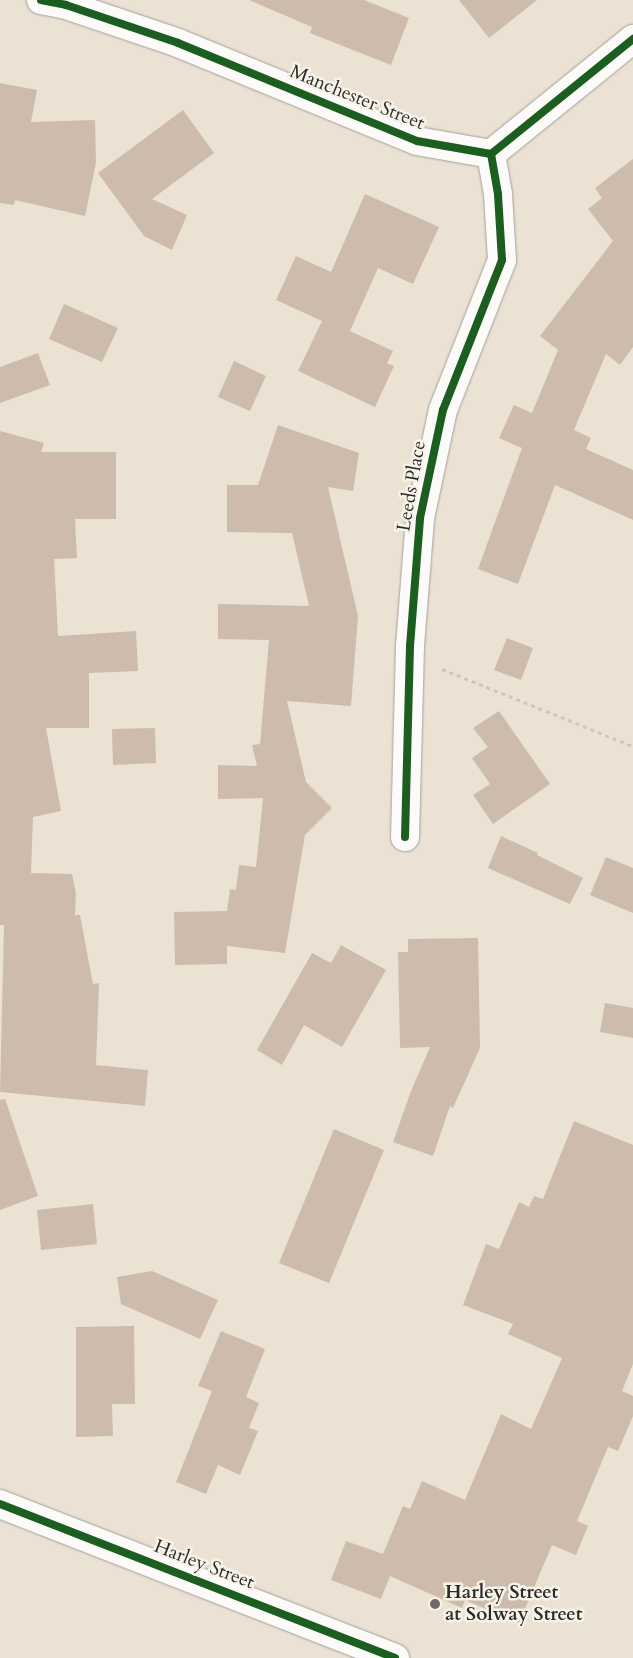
<!DOCTYPE html>
<html>
<head>
<meta charset="utf-8">
<style>
	body { margin:0 }
	#map { position:relative; width:633px; height:1658px; overflow:hidden; background:#ebe2d4; font-family:Cardo,serif }
	div>[style] { position:absolute }
	.building>* { inset:0; background:#cdbcab }
	.path>* { height:3px; margin-top:-1.5px; transform-origin:0; background:repeating-linear-gradient(90deg,#cac8c6 0 4px,transparent 0 8px) }
	.roads { filter:drop-shadow(0 0 1px #a5a099) drop-shadow(0 0 1px #a5a099) }
	.street>* { height:28px; margin:-14px; padding:0 14px; transform-origin:14px; border-radius:14px; background:#fcfbf9 }
	.cycleway>* { height:8px; margin:-4px; padding:0 4px; transform-origin:4px; border-radius:4px; background:#1b5e20 }
	.dots>* { width:14px; height:14px; translate:-50% -50%; box-sizing:border-box; border:2px solid #f7f3e8; border-radius:50% }
	span { translate:-50% -50%; white-space:nowrap; text-align:center; line-height:1.15; -webkit-text-stroke:5px #f7f3e8; paint-order:stroke }
	.street-label { font-size:19px; color:#2b2b2b }
	.poi-label { font-size:19px; color:#2b2b2b; font-weight:700 }
	.left { translate:0 -50%; text-align:left }
</style>
</head>
<body>
<div id="map">
	<div class="building">
		<div style="clip-path:polygon(249px 0,364px 0,409px 18px,391px 65px,310px 33px,312px 27px)"></div>
		<div style="clip-path:polygon(459px 0,537px 0,489px 38px)"></div>
		<div style="clip-path:polygon(0 83px,37px 90px,31px 122px,95px 120px,96px 163px,85px 216px,15px 200px,14px 205px,0 203px)"></div>
		<div style="clip-path:polygon(183px 110px,214px 153px,152px 199px,187px 215px,172px 250px,144px 236px,98px 173px)"></div>
		<div style="clip-path:polygon(633px 159px,633px 347px,620px 365px,606px 354px,574px 430px,591px 438px,586px 449px,633px 470px,633px 520px,555px 485px,518px 584px,478px 569px,522px 448px,499px 438px,514px 405px,532px 413px,558px 350px,540px 336px,613px 241px,588px 209px,602px 198px,595px 188px)"></div>
		<div style="clip-path:polygon(365px 194px,439px 227px,413px 284px,378px 268px,350px 331px,393px 351px,387px 363px,394px 366px,375px 407px,298px 371px,322px 321px,276px 300px,296px 256px,331px 272px)"></div>
		<div style="clip-path:polygon(64px 304px,118px 328px,102px 362px,49px 339px)"></div>
		<div style="clip-path:polygon(38px 353px,50px 385px,0 403px,0 367px)"></div>
		<div style="clip-path:polygon(234px 361px,266px 376px,250px 411px,218px 397px)"></div>
		<div style="clip-path:polygon(278px 425px,359px 453px,353px 491px,328px 487px,358px 616px,351px 706px,287px 701px,306px 782px,332px 808px,305px 835px,285px 953px,227px 946px,227px 964px,175px 965px,174px 912px,227px 911px,230px 889px,236px 890px,239px 865px,256px 867px,263px 798px,218px 799px,218px 765px,257px 766px,252px 745px,260px 744px,269px 640px,218px 639px,218px 604px,309px 606px,292px 533px,227px 532px,227px 485px,258px 485px)"></div>
		<div style="clip-path:polygon(0 431px,44px 443px,41px 452px,116px 452px,116px 519px,75px 519px,77px 558px,54px 559px,58px 636px,136px 631px,138px 671px,89px 673px,89px 728px,46px 728px,61px 811px,33px 817px,31px 873px,72px 874px,76px 893px,75px 915px,80px 915px,93px 984px,99px 983px,96px 1065px,148px 1070px,145px 1106px,0 1092px,4px 925px,0 925px)"></div>
		<div style="clip-path:polygon(507px 638px,533px 648px,521px 680px,494px 670px)"></div>
		<div style="clip-path:polygon(499px 711px,550px 784px,493px 824px,473px 795px,490px 784px,472px 758px,488px 747px,473px 728px)"></div>
		<div style="clip-path:polygon(155px 728px,156px 763px,113px 765px,112px 729px)"></div>
		<div style="clip-path:polygon(501px 836px,538px 853px,537px 855px,583px 878px,570px 904px,488px 868px)"></div>
		<div style="clip-path:polygon(606px 857px,633px 868px,633px 913px,590px 895px)"></div>
		<div style="clip-path:polygon(478px 938px,480px 1048px,453px 1108px,450px 1106px,433px 1156px,393px 1142px,411px 1091px,430px 1047px,400px 1048px,398px 952px,408px 952px,408px 939px)"></div>
		<div style="clip-path:polygon(341px 945px,386px 970px,342px 1047px,304px 1025px,282px 1065px,257px 1050px,312px 953px,331px 963px)"></div>
		<div style="clip-path:polygon(605px 1003px,633px 1008px,633px 1038px,600px 1032px)"></div>
		<div style="clip-path:polygon(5px 1099px,38px 1196px,0 1210px,0 1100px)"></div>
		<div style="clip-path:polygon(574px 1121px,633px 1145px,633px 1364px,622px 1391px,633px 1396px,633px 1416px,618px 1451px,608px 1447px,577px 1521px,588px 1526px,576px 1555px,552px 1545px,519px 1623px,465px 1600px,462px 1608px,390px 1576px,381px 1599px,331px 1580px,346px 1541px,383px 1554px,403px 1506px,410px 1509px,422px 1481px,465px 1500px,501px 1414px,531px 1429px,562px 1358px,508px 1334px,513px 1324px,463px 1305px,486px 1244px,499px 1249px,519px 1202px,529px 1207px,534px 1196px,543px 1199px)"></div>
		<div style="clip-path:polygon(334px 1129px,384px 1150px,329px 1283px,279px 1263px)"></div>
		<div style="clip-path:polygon(93px 1204px,97px 1244px,41px 1250px,37px 1210px)"></div>
		<div style="clip-path:polygon(152px 1271px,218px 1300px,200px 1339px,121px 1304px,117px 1277px)"></div>
		<div style="clip-path:polygon(134px 1326px,135px 1404px,112px 1404px,113px 1436px,76px 1437px,76px 1327px)"></div>
		<div style="clip-path:polygon(221px 1331px,265px 1349px,246px 1397px,259px 1403px,249px 1428px,258px 1431px,240px 1475px,218px 1465px,206px 1494px,176px 1482px,212px 1391px,198px 1386px)"></div>
	</div>
	<div class="path">
		<div style="left:442px;top:669px;width:206px;rotate:22deg"></div>
	</div>
	<div class="roads">
		<div class="street">
			<div style="left:41px;top:0;width:25px;rotate:11deg"></div>
			<div style="left:66px;top:5px;width:118px;rotate:18.7deg"></div>
			<div style="left:178px;top:43px;width:258px;rotate:22.3deg"></div>
			<div style="left:417px;top:141px;width:75px;rotate:10deg"></div>
			<div style="left:491px;top:154px;width:183px;rotate:-39deg"></div>
			<div style="left:405px;top:837px;width:191px;rotate:-88.5deg"></div>
			<div style="left:410px;top:646px;width:128px;rotate:-85.5deg"></div>
			<div style="left:420px;top:518px;width:110px;rotate:-78deg"></div>
			<div style="left:443px;top:410px;width:161px;rotate:-68.5deg"></div>
			<div style="left:502px;top:260px;width:66px;rotate:-93.5deg"></div>
			<div style="left:498px;top:194px;width:41px;rotate:-99.9deg"></div>
			<div style="left:0;top:1504px;width:424px;rotate:21.3deg"></div>
		</div>
	</div>
	<div class="cycleway">
		<div style="left:41px;top:0;width:25px;rotate:11deg"></div>
		<div style="left:66px;top:5px;width:118px;rotate:18.7deg"></div>
		<div style="left:178px;top:43px;width:258px;rotate:22.3deg"></div>
		<div style="left:417px;top:141px;width:75px;rotate:10deg"></div>
		<div style="left:491px;top:154px;width:183px;rotate:-39deg"></div>
		<div style="left:405px;top:837px;width:191px;rotate:-88.5deg"></div>
		<div style="left:410px;top:646px;width:128px;rotate:-85.5deg"></div>
		<div style="left:420px;top:518px;width:110px;rotate:-78deg"></div>
		<div style="left:443px;top:410px;width:161px;rotate:-68.5deg"></div>
		<div style="left:502px;top:260px;width:66px;rotate:-93.5deg"></div>
		<div style="left:498px;top:194px;width:41px;rotate:-99.9deg"></div>
		<div style="left:0;top:1504px;width:424px;rotate:21.3deg"></div>
	</div>
	<div class="dots">
		<div style="left:435px;top:1604px;background:#6e6b66"></div>
	</div>
	<div class="street-label">
		<span style="left:357px;top:98px;rotate:22deg">Manchester Street</span>
		<span style="left:412px;top:486px;rotate:-80deg">Leeds Place</span>
		<span style="left:204px;top:1565px;rotate:21deg">Harley Street</span>
	</div>
	<div class="poi-label">
		<span class="left" style="left:445px;top:1604px">Harley Street<br>at Solway Street</span>
	</div>
</div>
</body>
</html>
